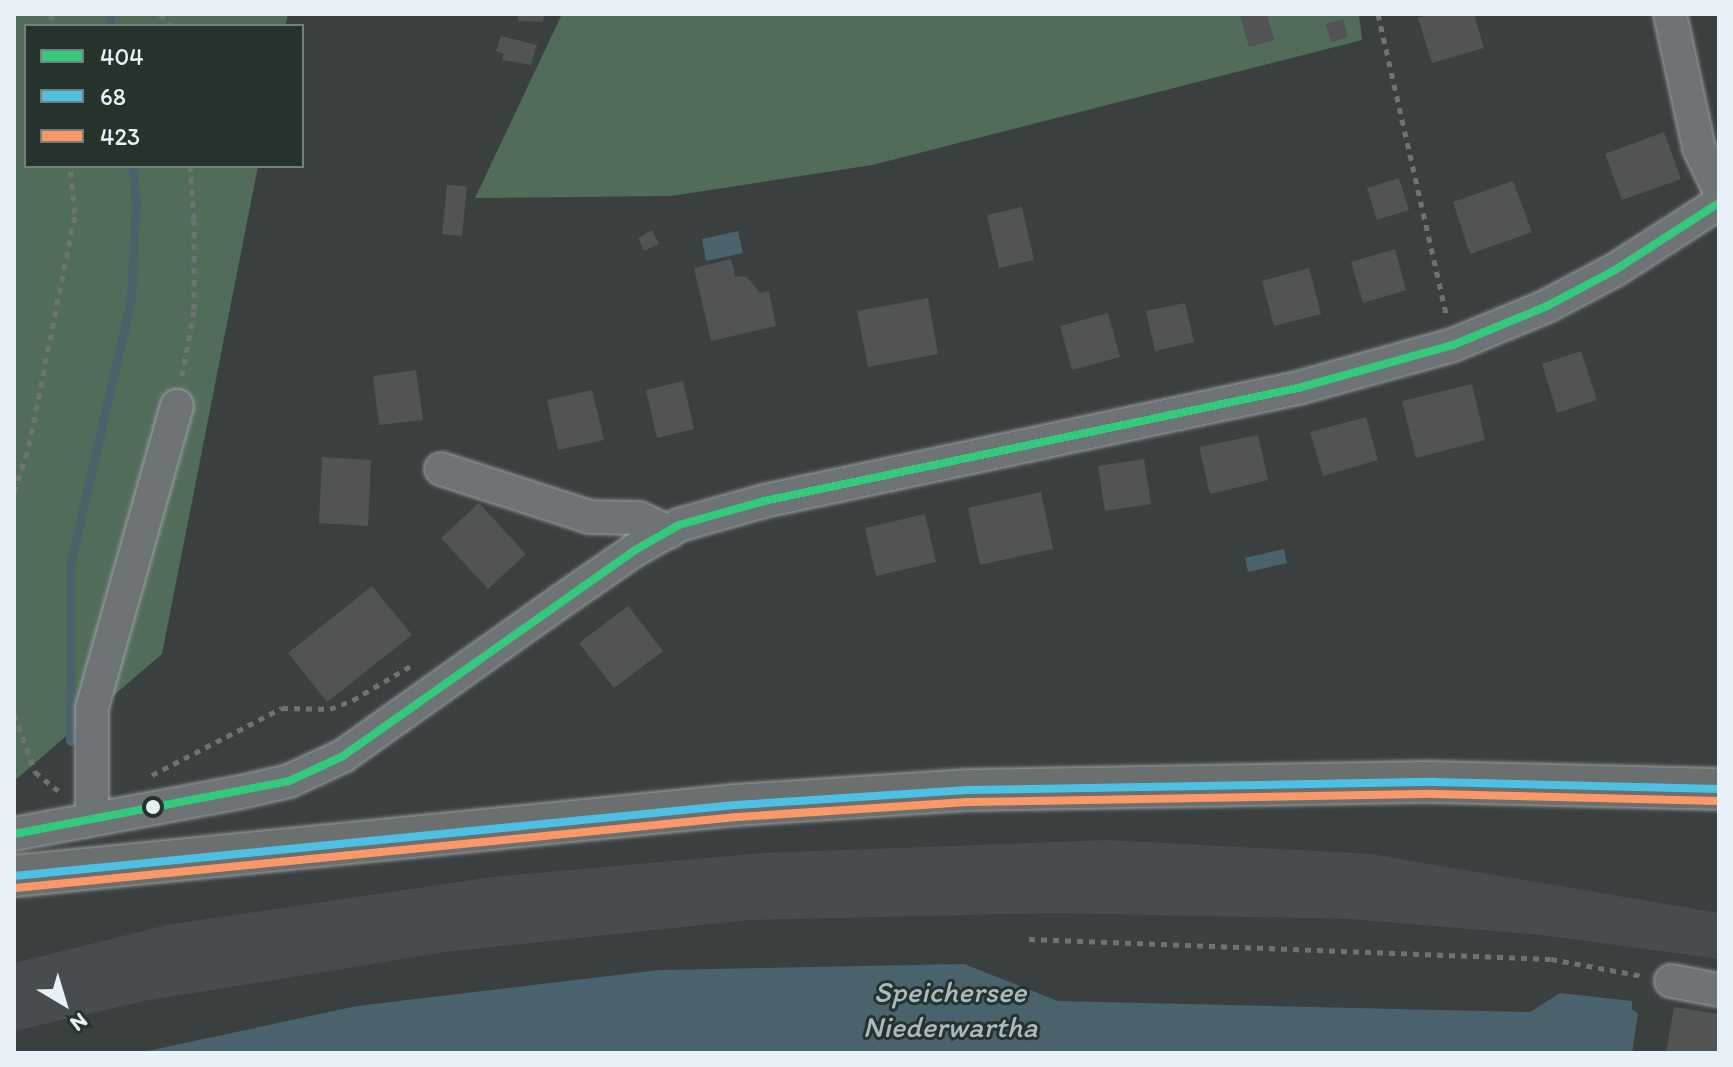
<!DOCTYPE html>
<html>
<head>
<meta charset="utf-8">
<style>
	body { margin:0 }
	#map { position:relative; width:1733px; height:1067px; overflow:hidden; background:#3a3f3f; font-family:Itim,sans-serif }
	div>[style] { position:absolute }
	.built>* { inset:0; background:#474c4e }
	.green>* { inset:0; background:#516d59 }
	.water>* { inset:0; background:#4a626c }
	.stream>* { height:9px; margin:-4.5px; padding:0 4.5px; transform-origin:4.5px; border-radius:4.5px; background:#4a626c }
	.building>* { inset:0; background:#525355 }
	.path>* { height:5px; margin-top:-2.5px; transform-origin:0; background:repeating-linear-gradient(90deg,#6f7272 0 6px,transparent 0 12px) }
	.roads { filter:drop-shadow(0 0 2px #9ca0a2) drop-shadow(0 0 2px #9ca0a2) }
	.minor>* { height:32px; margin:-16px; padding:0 16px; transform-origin:16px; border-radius:16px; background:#6e7476 }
	.major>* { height:40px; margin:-20px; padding:0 20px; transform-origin:20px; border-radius:20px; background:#6b6f6d }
	.bus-1>* { height:8px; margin:-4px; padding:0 4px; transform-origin:4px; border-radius:4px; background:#33ca7d }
	.bus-2>* { height:8px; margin:-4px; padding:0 4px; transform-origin:4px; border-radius:4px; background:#4dc1e3 }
	.bus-3>* { height:8px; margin:-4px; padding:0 4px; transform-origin:4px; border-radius:4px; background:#fc9868 }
	.dots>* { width:22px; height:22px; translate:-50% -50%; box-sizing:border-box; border:4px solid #26332d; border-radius:50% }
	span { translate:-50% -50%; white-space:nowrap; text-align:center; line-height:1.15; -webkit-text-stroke:6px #26332d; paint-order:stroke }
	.water-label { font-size:30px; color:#aab9c2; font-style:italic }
	.frame { position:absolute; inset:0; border:16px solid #e8f1f8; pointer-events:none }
	.legend { position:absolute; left:24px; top:24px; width:280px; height:144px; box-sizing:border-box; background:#26332d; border:2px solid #747f7e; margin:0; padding:10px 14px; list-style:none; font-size:24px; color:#e8f1f8 }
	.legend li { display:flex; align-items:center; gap:16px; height:40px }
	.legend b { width:40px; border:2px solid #747f7e }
	.north { position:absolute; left:24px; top:963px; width:80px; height:80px; -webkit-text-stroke:6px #26332d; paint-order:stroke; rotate:142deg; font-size:22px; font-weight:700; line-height:32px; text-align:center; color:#e8f1f8 }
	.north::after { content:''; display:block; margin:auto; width:28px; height:36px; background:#e8f1f8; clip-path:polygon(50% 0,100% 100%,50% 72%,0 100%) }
</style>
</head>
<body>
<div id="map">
	<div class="built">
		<div style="clip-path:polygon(1108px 840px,1371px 854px,1719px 913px,1719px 959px,1542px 935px,1351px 919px,1055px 913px,749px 920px,446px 952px,144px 1001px,14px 1031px,14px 963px,167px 925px,492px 877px,763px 853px)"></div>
	</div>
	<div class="green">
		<div style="clip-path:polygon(14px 14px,288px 14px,285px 26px,26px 26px,26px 166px,258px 166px,162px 654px,14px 781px)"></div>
		<div style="clip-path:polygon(562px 14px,1359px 14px,1362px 40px,872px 165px,671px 196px,475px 198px)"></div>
	</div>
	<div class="water">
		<div style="clip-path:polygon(738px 231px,743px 253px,706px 261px,702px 239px)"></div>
		<div style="clip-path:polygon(1284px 549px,1287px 563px,1248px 572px,1245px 558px)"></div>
		<div style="clip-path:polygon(964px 964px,1058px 1001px,1530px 1012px,1560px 993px,1632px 1001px,1632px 1009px,1638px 1014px,1632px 1053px,138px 1053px,357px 1006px,659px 970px)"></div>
	</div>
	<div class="stream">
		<div style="left:108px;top:14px;width:13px;rotate:72deg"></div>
		<div style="left:70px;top:741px;width:180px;rotate:-89.7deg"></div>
		<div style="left:71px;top:561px;width:268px;rotate:-77.1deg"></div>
		<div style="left:131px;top:300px;width:98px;rotate:-87.1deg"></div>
		<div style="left:136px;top:202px;width:36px;rotate:-96deg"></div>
	</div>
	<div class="building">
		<div style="clip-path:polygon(518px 14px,544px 14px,543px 22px,518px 21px)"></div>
		<div style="clip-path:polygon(1248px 14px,1267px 14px,1274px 40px,1249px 47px,1240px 16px)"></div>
		<div style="clip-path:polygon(1431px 14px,1474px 14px,1484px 48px,1432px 63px,1418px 18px)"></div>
		<div style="clip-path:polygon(1343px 19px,1348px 37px,1331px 42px,1326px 24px)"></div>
		<div style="clip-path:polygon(501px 36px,537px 45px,531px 65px,502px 60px,504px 54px,496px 51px)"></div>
		<div style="clip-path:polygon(1664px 132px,1681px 179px,1622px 200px,1605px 154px)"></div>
		<div style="clip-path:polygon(1399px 178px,1409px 210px,1377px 220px,1367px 188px)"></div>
		<div style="clip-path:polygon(1513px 181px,1532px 232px,1470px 254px,1453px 202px)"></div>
		<div style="clip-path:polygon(447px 185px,467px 186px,462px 236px,442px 234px)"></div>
		<div style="clip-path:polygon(1022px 207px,1034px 260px,999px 268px,987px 215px)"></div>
		<div style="clip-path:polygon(652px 230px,659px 244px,644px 251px,638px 238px)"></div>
		<div style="clip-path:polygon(1395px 249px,1406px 290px,1363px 303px,1351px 262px)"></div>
		<div style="clip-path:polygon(731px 259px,735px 276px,747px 277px,760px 293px,769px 291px,776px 326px,711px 341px,694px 268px)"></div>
		<div style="clip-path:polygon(1309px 268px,1321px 314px,1274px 326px,1262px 281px)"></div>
		<div style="clip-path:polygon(928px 298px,938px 354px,868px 367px,857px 311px)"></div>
		<div style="clip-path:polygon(1185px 303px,1194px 342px,1155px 351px,1146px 311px)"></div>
		<div style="clip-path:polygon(1108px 313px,1120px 357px,1072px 370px,1060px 326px)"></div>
		<div style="clip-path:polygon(1581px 351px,1597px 400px,1557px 413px,1542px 364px)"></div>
		<div style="clip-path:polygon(416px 370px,423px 420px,379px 425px,373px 376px)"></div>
		<div style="clip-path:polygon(683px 381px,694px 429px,657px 438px,646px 390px)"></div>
		<div style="clip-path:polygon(1472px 384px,1485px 440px,1416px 458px,1402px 401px)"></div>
		<div style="clip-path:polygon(592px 390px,604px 440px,558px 450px,547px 400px)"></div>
		<div style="clip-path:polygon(1366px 417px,1378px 460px,1323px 476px,1310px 432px)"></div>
		<div style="clip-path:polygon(1258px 435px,1268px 480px,1210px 494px,1199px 447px)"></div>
		<div style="clip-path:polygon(322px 457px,371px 460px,368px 526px,319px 523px)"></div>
		<div style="clip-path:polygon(1144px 459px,1151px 504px,1105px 511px,1098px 466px)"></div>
		<div style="clip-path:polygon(1041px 492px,1053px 549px,980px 565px,968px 508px)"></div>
		<div style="clip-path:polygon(479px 503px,526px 554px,488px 589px,441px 538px)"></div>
		<div style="clip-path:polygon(925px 514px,936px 562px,876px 576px,865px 528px)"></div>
		<div style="clip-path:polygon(372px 586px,412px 635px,327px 702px,288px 653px)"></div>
		<div style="clip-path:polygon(628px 606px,663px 651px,614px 688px,579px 643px)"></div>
		<div style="clip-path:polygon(1674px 1007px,1719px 1014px,1719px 1053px,1666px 1053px)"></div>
	</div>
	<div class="path">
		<div style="left:51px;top:14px;width:12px;rotate:81deg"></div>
		<div style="left:160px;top:14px;width:16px;rotate:47deg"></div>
		<div style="left:1378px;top:14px;width:311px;rotate:77.2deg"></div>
		<div style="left:182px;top:376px;width:67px;rotate:-79.7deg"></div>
		<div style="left:194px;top:310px;width:91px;rotate:-90deg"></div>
		<div style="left:194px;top:219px;width:53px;rotate:-94.3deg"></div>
		<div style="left:14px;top:492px;width:48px;rotate:-71.9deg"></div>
		<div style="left:29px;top:446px;width:237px;rotate:-78.8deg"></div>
		<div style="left:75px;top:213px;width:47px;rotate:-96.1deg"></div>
		<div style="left:14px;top:714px;width:62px;rotate:70.1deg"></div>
		<div style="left:35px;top:772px;width:33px;rotate:39deg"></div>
		<div style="left:152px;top:775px;width:146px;rotate:-27.3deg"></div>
		<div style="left:282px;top:708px;width:48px;rotate:1.2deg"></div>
		<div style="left:330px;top:709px;width:25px;rotate:-21deg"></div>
		<div style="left:353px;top:700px;width:71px;rotate:-30.5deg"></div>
		<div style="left:1029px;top:939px;width:522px;rotate:2.19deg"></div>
		<div style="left:1551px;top:959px;width:94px;rotate:10.5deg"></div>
	</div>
	<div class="roads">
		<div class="minor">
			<div style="left:1670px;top:14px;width:137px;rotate:77.8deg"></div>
			<div style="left:1699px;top:148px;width:47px;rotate:64.5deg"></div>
			<div style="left:441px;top:469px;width:157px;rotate:17.9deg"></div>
			<div style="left:590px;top:517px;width:49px;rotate:1.2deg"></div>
			<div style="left:639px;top:518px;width:33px;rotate:25deg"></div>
			<div style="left:92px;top:818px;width:110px;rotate:-90deg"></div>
			<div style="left:92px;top:708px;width:314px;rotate:-74.3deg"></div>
			<div style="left:14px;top:834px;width:231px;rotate:-10.5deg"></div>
			<div style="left:241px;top:792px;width:49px;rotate:-12.9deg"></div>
			<div style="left:289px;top:781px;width:60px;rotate:-24.8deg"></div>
			<div style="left:343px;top:756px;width:267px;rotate:-35.4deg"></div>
			<div style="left:561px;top:601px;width:90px;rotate:-34.6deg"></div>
			<div style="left:635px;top:550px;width:51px;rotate:-29.6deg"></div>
			<div style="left:679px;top:525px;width:88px;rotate:-15.8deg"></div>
			<div style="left:764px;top:501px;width:546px;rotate:-11.95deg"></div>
			<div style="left:1298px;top:388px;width:161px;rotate:-15.5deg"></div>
			<div style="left:1453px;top:345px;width:102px;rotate:-22.5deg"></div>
			<div style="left:1547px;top:306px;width:77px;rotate:-27.9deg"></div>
			<div style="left:1615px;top:270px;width:124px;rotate:-32.8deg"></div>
			<div style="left:1671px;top:981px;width:49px;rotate:10.6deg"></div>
		</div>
		<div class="major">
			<div style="left:14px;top:876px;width:725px;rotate:-5.62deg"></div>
			<div style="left:736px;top:805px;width:232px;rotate:-3.7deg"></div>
			<div style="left:968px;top:790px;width:466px;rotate:-1deg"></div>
			<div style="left:1434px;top:782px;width:285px;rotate:1.4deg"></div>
		</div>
	</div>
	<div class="bus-1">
		<div style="left:14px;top:834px;width:280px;rotate:-10.9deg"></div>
		<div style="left:289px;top:781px;width:60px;rotate:-24.8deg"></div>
		<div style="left:343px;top:756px;width:357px;rotate:-35.2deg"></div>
		<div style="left:635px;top:550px;width:51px;rotate:-29.6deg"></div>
		<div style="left:679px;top:525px;width:88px;rotate:-15.8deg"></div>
		<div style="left:764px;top:501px;width:546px;rotate:-11.95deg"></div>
		<div style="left:1298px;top:388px;width:161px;rotate:-15.5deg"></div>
		<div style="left:1453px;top:345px;width:102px;rotate:-22.5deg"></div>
		<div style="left:1547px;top:306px;width:77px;rotate:-27.9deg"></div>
		<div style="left:1615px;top:270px;width:124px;rotate:-32.8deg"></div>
	</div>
	<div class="bus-2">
		<div style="left:14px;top:876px;width:725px;rotate:-5.62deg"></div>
		<div style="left:736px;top:805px;width:232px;rotate:-3.7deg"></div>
		<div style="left:968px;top:790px;width:466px;rotate:-1deg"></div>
		<div style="left:1434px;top:782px;width:285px;rotate:1.4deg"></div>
	</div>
	<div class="bus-3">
		<div style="left:15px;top:888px;width:725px;rotate:-5.62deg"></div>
		<div style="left:737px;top:817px;width:231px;rotate:-3.7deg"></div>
		<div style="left:968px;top:802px;width:466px;rotate:-1deg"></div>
		<div style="left:1434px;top:794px;width:285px;rotate:1.4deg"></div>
	</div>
	<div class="dots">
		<div style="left:153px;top:807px;background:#e8f1f8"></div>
	</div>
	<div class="water-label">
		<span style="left:950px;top:1009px">Speichersee<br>Niederwartha</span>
	</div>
	<div class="frame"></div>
	<ul class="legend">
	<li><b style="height:10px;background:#33ca7d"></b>404</li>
	<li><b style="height:10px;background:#4dc1e3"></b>68</li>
	<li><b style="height:10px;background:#fc9868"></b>423</li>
	</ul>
	<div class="north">N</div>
</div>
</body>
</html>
